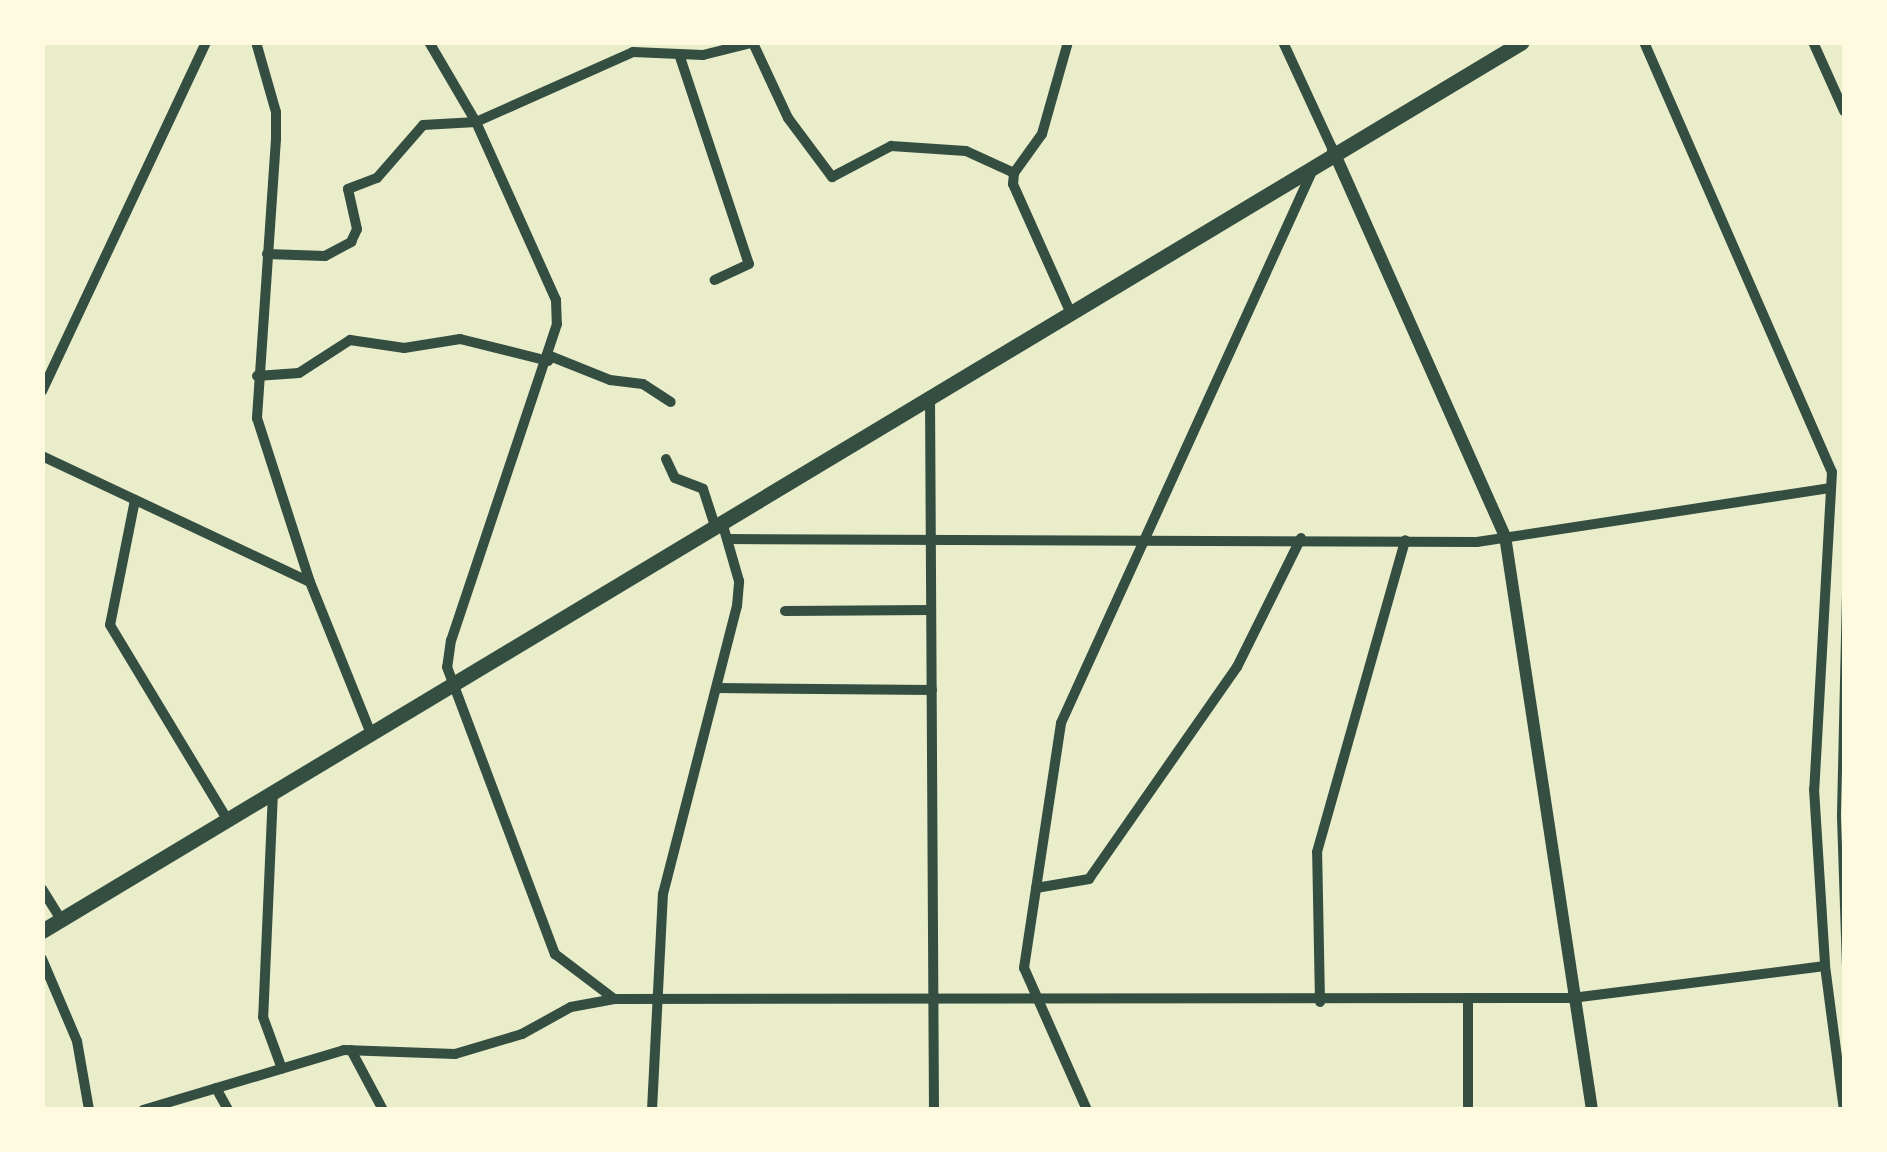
<!DOCTYPE html>
<html>
<head>
<meta charset="utf-8">
<style>
	body { margin:0 }
	#map { position:relative; width:1887px; height:1152px; overflow:hidden; background:#e9edc9; font-family:"IBM Plex Sans",sans-serif }
	div>[style] { position:absolute }
	.path>* { height:4px; margin:-2px; padding:0 2px; transform-origin:2px; border-radius:2px; background:#344e41 }
	.minor>* { height:10px; margin:-5px; padding:0 5px; transform-origin:5px; border-radius:5px; background:#344e41 }
	.tertiary>* { height:12px; margin:-6px; padding:0 6px; transform-origin:6px; border-radius:6px; background:#344e41 }
	.secondary>* { height:15px; margin:-7.5px; padding:0 7.5px; transform-origin:7.5px; border-radius:7.5px; background:#344e41 }
	span { translate:-50% -50%; white-space:nowrap; text-align:center; line-height:1.15; -webkit-text-stroke:8px #fefae0; paint-order:stroke }
	.frame { position:absolute; inset:0; border:45px solid #fefae0; pointer-events:none }
</style>
</head>
<body>
<div id="map">
	<div class="path">
		<div style="left:1844px;top:593px;width:224px;rotate:91.3deg"></div>
		<div style="left:1839px;top:817px;width:149px;rotate:88.1deg"></div>
	</div>
	<div class="minor">
		<div style="left:256px;top:42px;width:73px;rotate:74.1deg"></div>
		<div style="left:276px;top:112px;width:27px;rotate:90deg"></div>
		<div style="left:276px;top:139px;width:280px;rotate:93.9deg"></div>
		<div style="left:257px;top:418px;width:172px;rotate:72.1deg"></div>
		<div style="left:310px;top:582px;width:164px;rotate:68.1deg"></div>
		<div style="left:429px;top:42px;width:93px;rotate:59.6deg"></div>
		<div style="left:476px;top:122px;width:195px;rotate:65.8deg"></div>
		<div style="left:556px;top:300px;width:24px;rotate:88deg"></div>
		<div style="left:557px;top:324px;width:333px;rotate:108.5deg"></div>
		<div style="left:451px;top:640px;width:27px;rotate:98deg"></div>
		<div style="left:447px;top:667px;width:307px;rotate:69.4deg"></div>
		<div style="left:555px;top:954px;width:73px;rotate:37.2deg"></div>
		<div style="left:1068px;top:42px;width:96px;rotate:105.8deg"></div>
		<div style="left:1042px;top:134px;width:48px;rotate:125.7deg"></div>
		<div style="left:1014px;top:173px;width:11px;rotate:95deg"></div>
		<div style="left:1013px;top:184px;width:137px;rotate:65.9deg"></div>
		<div style="left:1283px;top:42px;width:119px;rotate:65.2deg"></div>
		<div style="left:1644px;top:42px;width:469px;rotate:66.4deg"></div>
		<div style="left:1832px;top:472px;width:318px;rotate:93.2deg"></div>
		<div style="left:1814px;top:789px;width:177px;rotate:86.4deg"></div>
		<div style="left:1813px;top:42px;width:76px;rotate:65.8deg"></div>
		<div style="left:753px;top:43px;width:83px;rotate:65deg"></div>
		<div style="left:788px;top:118px;width:74px;rotate:53.3deg"></div>
		<div style="left:832px;top:177px;width:67px;rotate:-27.7deg"></div>
		<div style="left:891px;top:146px;width:75px;rotate:3.8deg"></div>
		<div style="left:966px;top:151px;width:53px;rotate:24.6deg"></div>
		<div style="left:679px;top:54px;width:221px;rotate:71.6deg"></div>
		<div style="left:749px;top:264px;width:38px;rotate:155deg"></div>
		<div style="left:267px;top:254px;width:58px;rotate:2deg"></div>
		<div style="left:325px;top:256px;width:30px;rotate:-28deg"></div>
		<div style="left:351px;top:242px;width:14px;rotate:-65deg"></div>
		<div style="left:357px;top:229px;width:41px;rotate:-102.7deg"></div>
		<div style="left:348px;top:189px;width:31px;rotate:-21deg"></div>
		<div style="left:377px;top:178px;width:70px;rotate:-49deg"></div>
		<div style="left:423px;top:125px;width:53px;rotate:-3.2deg"></div>
		<div style="left:476px;top:122px;width:172px;rotate:-24deg"></div>
		<div style="left:633px;top:52px;width:70px;rotate:2.5deg"></div>
		<div style="left:703px;top:55px;width:54px;rotate:-14deg"></div>
		<div style="left:550px;top:356px;width:65px;rotate:21.8deg"></div>
		<div style="left:610px;top:380px;width:33px;rotate:7deg"></div>
		<div style="left:643px;top:384px;width:33px;rotate:33deg"></div>
		<div style="left:257px;top:376px;width:42px;rotate:-4.1deg"></div>
		<div style="left:299px;top:373px;width:61px;rotate:-32.9deg"></div>
		<div style="left:350px;top:340px;width:55px;rotate:8.4deg"></div>
		<div style="left:404px;top:348px;width:57px;rotate:-9.1deg"></div>
		<div style="left:460px;top:339px;width:91px;rotate:14deg"></div>
		<div style="left:42px;top:391px;width:386px;rotate:-64.8deg"></div>
		<div style="left:930px;top:396px;width:714px;rotate:89.68deg"></div>
		<div style="left:42px;top:456px;width:296px;rotate:25.2deg"></div>
		<div style="left:666px;top:459px;width:21px;rotate:65deg"></div>
		<div style="left:675px;top:478px;width:30px;rotate:21deg"></div>
		<div style="left:703px;top:489px;width:39px;rotate:72deg"></div>
		<div style="left:135px;top:500px;width:127px;rotate:101.3deg"></div>
		<div style="left:110px;top:625px;width:227px;rotate:58.9deg"></div>
		<div style="left:727px;top:539px;width:750px;rotate:0.23deg"></div>
		<div style="left:1477px;top:542px;width:358px;rotate:-8.7deg"></div>
		<div style="left:785px;top:611px;width:146px;rotate:-0.4deg"></div>
		<div style="left:717px;top:688px;width:215px;rotate:0.5deg"></div>
		<div style="left:273px;top:792px;width:225px;rotate:92.5deg"></div>
		<div style="left:263px;top:1017px;width:55px;rotate:69.9deg"></div>
		<div style="left:1036px;top:888px;width:54px;rotate:-9.6deg"></div>
		<div style="left:1089px;top:879px;width:259px;rotate:-55.1deg"></div>
		<div style="left:1237px;top:667px;width:144px;rotate:-63.6deg"></div>
		<div style="left:42px;top:889px;width:36px;rotate:58deg"></div>
		<div style="left:42px;top:959px;width:89px;rotate:66.9deg"></div>
		<div style="left:77px;top:1041px;width:70px;rotate:80.1deg"></div>
		<div style="left:1320px;top:1002px;width:150px;rotate:-91.1deg"></div>
		<div style="left:1317px;top:852px;width:324px;rotate:-74.2deg"></div>
		<div style="left:351px;top:1050px;width:68px;rotate:61.9deg"></div>
		<div style="left:216px;top:1088px;width:25px;rotate:61deg"></div>
		<div style="left:143px;top:1110px;width:210px;rotate:-16.6deg"></div>
		<div style="left:344px;top:1050px;width:111px;rotate:2.1deg"></div>
		<div style="left:455px;top:1054px;width:70px;rotate:-16.6deg"></div>
		<div style="left:522px;top:1034px;width:56px;rotate:-28.9deg"></div>
		<div style="left:571px;top:1007px;width:44px;rotate:-10.5deg"></div>
		<div style="left:614px;top:999px;width:958px;rotate:-0.06deg"></div>
		<div style="left:1572px;top:998px;width:255px;rotate:-7.2deg"></div>
		<div style="left:1825px;top:966px;width:145px;rotate:82.5deg"></div>
		<div style="left:652px;top:1110px;width:216px;rotate:-87.1deg"></div>
		<div style="left:663px;top:894px;width:297px;rotate:-75.6deg"></div>
		<div style="left:737px;top:606px;width:25px;rotate:-85deg"></div>
		<div style="left:739px;top:581px;width:61px;rotate:-106.1deg"></div>
		<div style="left:1087px;top:1110px;width:155px;rotate:-113.9deg"></div>
		<div style="left:1024px;top:968px;width:248px;rotate:-81.4deg"></div>
		<div style="left:1061px;top:723px;width:611px;rotate:-65.53deg"></div>
		<div style="left:1468px;top:1110px;width:112px;rotate:-90deg"></div>
	</div>
	<div class="tertiary">
		<div style="left:1333px;top:150px;width:423px;rotate:66deg"></div>
		<div style="left:1505px;top:536px;width:581px;rotate:81.38deg"></div>
	</div>
	<div class="secondary">
		<div style="left:42px;top:931px;width:1726px;rotate:-30.99deg"></div>
	</div>
	<div class="frame"></div>
</div>
</body>
</html>
